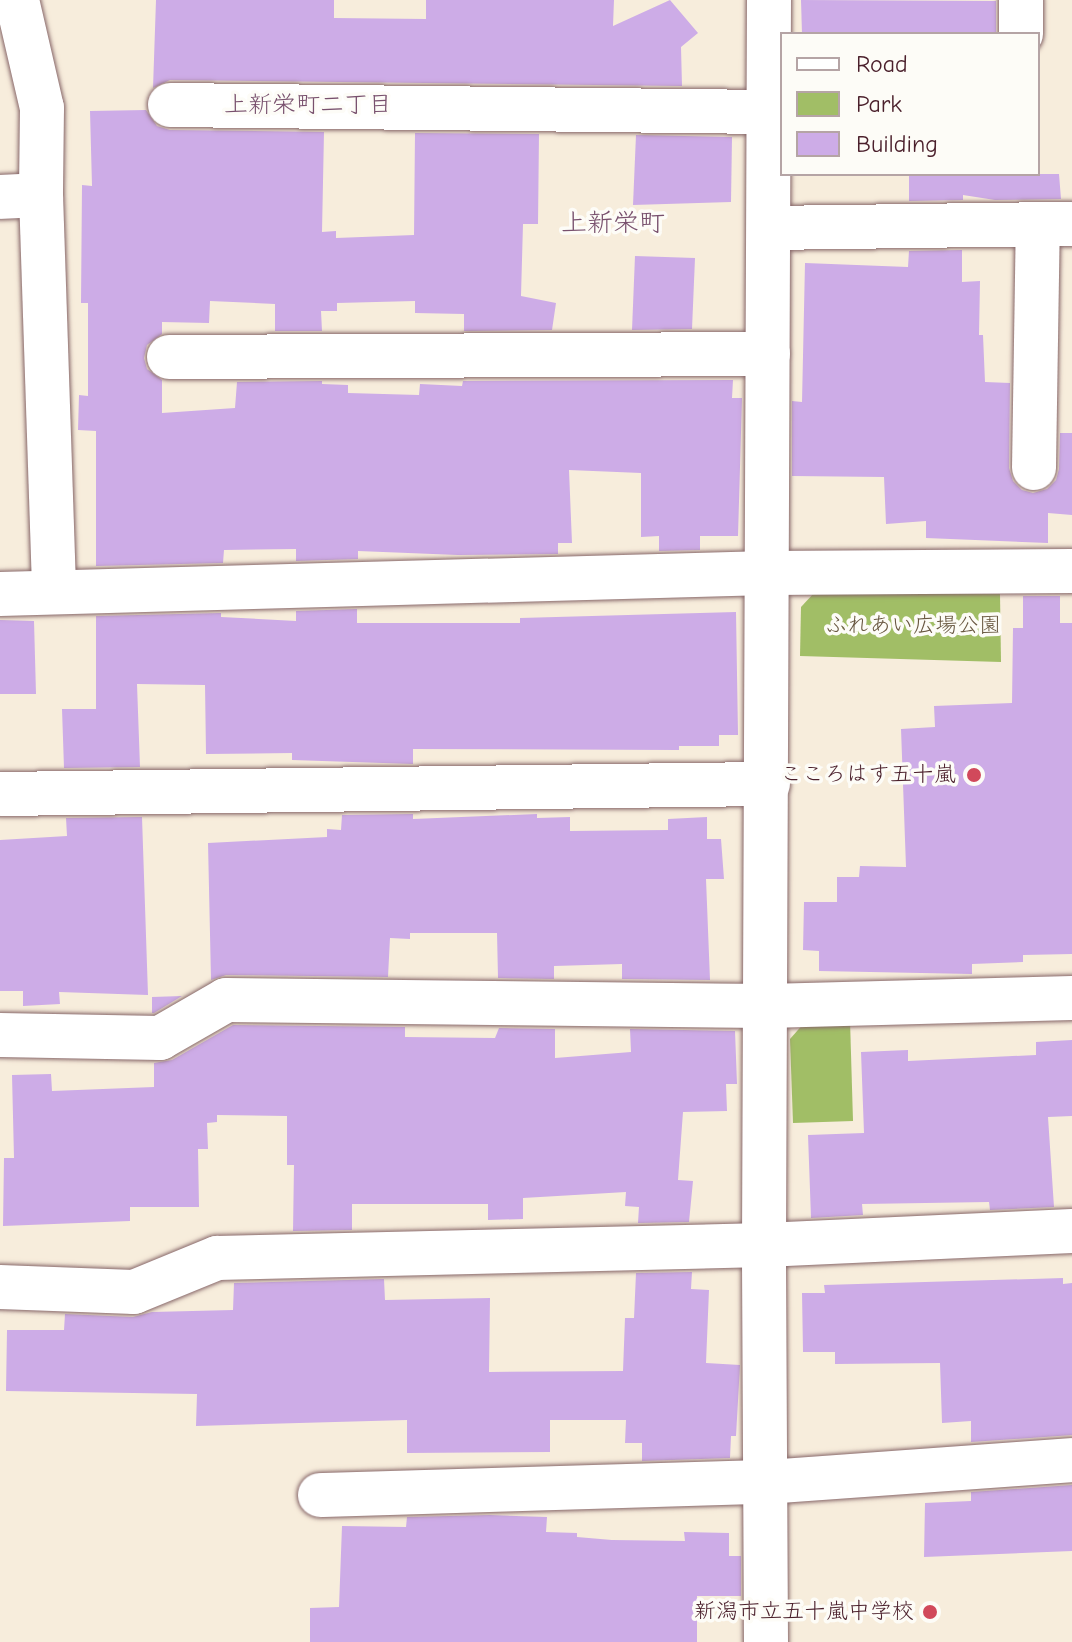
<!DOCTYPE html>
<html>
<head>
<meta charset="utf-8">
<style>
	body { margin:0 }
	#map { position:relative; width:1072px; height:1642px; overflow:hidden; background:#f7eddc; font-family:"Comic Neue","Klee One",sans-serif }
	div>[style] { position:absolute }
	.green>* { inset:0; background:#a1be66 }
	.building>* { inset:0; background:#cdace7 }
	.roads { filter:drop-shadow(0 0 2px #876769) drop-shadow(0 0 2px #876769) }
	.minor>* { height:44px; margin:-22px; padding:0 22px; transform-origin:22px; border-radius:22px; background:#fff }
	.dots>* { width:22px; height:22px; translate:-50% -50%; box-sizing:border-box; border:4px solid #fdfcf7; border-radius:50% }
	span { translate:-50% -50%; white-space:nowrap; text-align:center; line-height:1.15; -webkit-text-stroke:7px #fdfcf7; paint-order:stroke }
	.park-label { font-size:22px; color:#685740 }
	.poi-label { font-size:22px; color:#4a1f2b }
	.right { translate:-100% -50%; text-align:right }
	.neighbourhood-label { font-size:24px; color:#78506d }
	.quarter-label { font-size:26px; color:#78506d }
	.legend { position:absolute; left:780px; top:32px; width:260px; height:144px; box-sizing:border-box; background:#fdfcf7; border:2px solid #b5a4a5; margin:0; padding:10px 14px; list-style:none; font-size:24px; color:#4a1f2b }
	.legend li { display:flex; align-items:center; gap:16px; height:40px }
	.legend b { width:40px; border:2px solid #b5a4a5 }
</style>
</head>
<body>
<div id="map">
	<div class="green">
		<div style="clip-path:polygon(814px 593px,1000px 594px,1001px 662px,800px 656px,801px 607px)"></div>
		<div style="clip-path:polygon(850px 1020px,853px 1121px,793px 1123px,790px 1039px,805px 1022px)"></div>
	</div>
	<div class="building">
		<div style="clip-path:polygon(156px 0,334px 0,334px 18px,426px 19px,426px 0,614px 0,613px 26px,670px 0,698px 33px,681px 47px,682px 86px,170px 80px,153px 88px)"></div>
		<div style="clip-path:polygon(801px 0,996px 1px,996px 34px,802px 34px)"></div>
		<div style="clip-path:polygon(146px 110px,157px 126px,170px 130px,324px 132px,322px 232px,336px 231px,336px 238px,414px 235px,415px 133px,539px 134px,538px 224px,523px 224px,521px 296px,556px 303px,552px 330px,464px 331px,464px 314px,415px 313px,415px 301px,337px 303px,337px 311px,321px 311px,322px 331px,275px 331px,275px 304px,210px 301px,209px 323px,162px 322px,162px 334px,147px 345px,144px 358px,147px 369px,162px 380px,162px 413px,235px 408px,237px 382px,322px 381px,322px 384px,348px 385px,348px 393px,419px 395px,420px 384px,462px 386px,463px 381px,733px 380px,732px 398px,742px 398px,738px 536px,700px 536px,700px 550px,659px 551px,659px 536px,641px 537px,641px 473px,569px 470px,572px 543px,558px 543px,558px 554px,458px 555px,358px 551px,358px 559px,296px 561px,296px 549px,224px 550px,223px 563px,96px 566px,96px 431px,78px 430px,79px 395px,88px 396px,88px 303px,81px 303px,82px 185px,92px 186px,90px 111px)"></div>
		<div style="clip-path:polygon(636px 135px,732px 137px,731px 202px,633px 205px)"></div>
		<div style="clip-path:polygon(909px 174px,1059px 174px,1061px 199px,995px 200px,963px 195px,963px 200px,909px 201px)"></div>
		<div style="clip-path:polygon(962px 250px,962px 282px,980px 281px,979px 335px,983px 335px,985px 382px,1010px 383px,1009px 468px,1013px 481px,1022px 490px,1033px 493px,1047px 489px,1056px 480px,1059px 469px,1060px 433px,1072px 433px,1072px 515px,1048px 513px,1048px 543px,926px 538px,926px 521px,886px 524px,884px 477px,792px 476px,792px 401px,802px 402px,805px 263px,908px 267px,909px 251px)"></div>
		<div style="clip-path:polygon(635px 256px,695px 258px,692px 329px,632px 330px)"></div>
		<div style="clip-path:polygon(1023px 596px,1060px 596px,1060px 623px,1072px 623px,1072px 954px,1023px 955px,1023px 962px,972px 964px,972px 974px,819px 971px,819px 951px,803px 950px,804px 902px,837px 902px,837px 877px,859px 877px,860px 866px,906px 867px,901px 729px,935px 727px,934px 706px,1012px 703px,1013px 628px,1023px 628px)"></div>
		<div style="clip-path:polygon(357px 609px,357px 623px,520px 623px,520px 618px,736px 612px,738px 735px,719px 735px,719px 746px,679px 746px,679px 750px,413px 749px,413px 764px,292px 760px,292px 753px,206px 754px,205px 685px,137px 684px,140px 767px,64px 768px,62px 709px,96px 709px,96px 616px,221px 613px,221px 617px,296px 621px,296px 611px)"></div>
		<div style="clip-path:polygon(0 620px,34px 621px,36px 694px,0 694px)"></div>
		<div style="clip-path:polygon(413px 814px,413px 819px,537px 814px,537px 818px,570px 817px,570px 831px,668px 830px,668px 819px,707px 817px,707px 839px,721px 839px,724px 879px,706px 879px,710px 980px,622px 979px,622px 964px,554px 966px,554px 979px,498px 978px,497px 933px,410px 933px,410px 939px,390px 938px,388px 977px,226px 975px,211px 980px,208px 843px,327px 837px,327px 829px,341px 830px,342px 815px)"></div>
		<div style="clip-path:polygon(142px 817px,148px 995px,59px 992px,60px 1004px,23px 1006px,23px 991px,0 991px,0 840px,67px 836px,66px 818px)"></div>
		<div style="clip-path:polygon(182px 996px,154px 1013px,152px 1013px,152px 997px)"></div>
		<div style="clip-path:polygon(233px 1025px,405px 1027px,405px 1037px,495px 1038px,499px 1028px,555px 1029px,555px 1058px,631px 1052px,630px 1029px,735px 1031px,737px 1084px,726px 1084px,727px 1111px,683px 1112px,678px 1180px,693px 1181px,689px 1222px,638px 1223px,639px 1207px,625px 1206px,626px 1192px,523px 1198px,523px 1219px,488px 1220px,488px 1204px,352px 1204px,352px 1230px,293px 1231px,294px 1165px,287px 1165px,287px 1116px,217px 1115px,217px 1122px,207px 1123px,208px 1149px,198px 1149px,199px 1207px,130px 1207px,130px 1221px,3px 1226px,4px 1158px,14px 1158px,12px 1075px,51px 1074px,52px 1091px,154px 1087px,154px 1063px,172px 1060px)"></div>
		<div style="clip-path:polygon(1072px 1040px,1072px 1116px,1048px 1117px,1054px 1207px,990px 1210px,989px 1202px,862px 1204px,863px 1215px,811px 1218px,808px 1135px,864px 1133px,861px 1052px,908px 1050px,908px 1061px,1036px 1055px,1036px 1042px)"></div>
		<div style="clip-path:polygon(692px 1272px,691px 1289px,709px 1290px,706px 1363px,740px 1365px,736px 1436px,731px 1436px,730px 1458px,642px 1461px,642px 1443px,625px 1443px,626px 1420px,550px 1420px,550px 1452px,407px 1453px,407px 1420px,196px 1426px,197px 1394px,6px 1391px,7px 1330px,64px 1330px,65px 1314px,133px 1317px,152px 1312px,233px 1310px,234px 1283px,384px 1279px,385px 1300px,490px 1298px,489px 1372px,623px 1371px,625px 1318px,634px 1318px,636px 1273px)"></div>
		<div style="clip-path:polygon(1063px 1278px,1063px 1284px,1072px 1283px,1072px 1435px,971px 1442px,971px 1421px,942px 1423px,940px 1363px,835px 1364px,835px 1352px,803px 1352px,802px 1293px,825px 1293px,824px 1285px)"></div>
		<div style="clip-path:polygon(1072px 1485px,1072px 1551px,924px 1557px,925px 1503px,971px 1501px,971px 1492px)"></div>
		<div style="clip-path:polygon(490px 1515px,547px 1517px,546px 1532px,577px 1533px,577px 1537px,612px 1540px,685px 1541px,684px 1532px,729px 1533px,729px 1556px,741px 1556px,741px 1596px,697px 1596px,697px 1642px,310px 1642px,310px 1608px,339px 1607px,342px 1526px,406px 1527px,407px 1517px)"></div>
	</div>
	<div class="roads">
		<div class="minor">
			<div style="left:17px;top:0;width:111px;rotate:77deg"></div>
			<div style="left:42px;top:108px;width:87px;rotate:90.7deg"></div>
			<div style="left:41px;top:195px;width:397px;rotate:88.1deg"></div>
			<div style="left:1021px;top:34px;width:34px;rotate:-90deg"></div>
			<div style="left:170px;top:105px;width:599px;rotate:0.67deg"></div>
			<div style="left:0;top:197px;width:41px;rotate:-2.8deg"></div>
			<div style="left:769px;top:228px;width:303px;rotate:-0.8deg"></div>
			<div style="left:169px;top:357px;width:599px;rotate:-0.29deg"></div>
			<div style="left:1034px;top:468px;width:243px;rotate:-89.1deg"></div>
			<div style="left:0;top:594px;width:768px;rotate:-1.57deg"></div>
			<div style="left:768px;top:573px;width:304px;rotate:-0.4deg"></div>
			<div style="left:0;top:794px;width:768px;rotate:-0.75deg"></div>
			<div style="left:0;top:1035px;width:160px;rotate:1.1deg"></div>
			<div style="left:160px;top:1038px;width:76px;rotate:-29.9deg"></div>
			<div style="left:226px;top:1000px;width:541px;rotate:0.64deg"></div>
			<div style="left:767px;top:1006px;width:305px;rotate:-1.5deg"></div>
			<div style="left:0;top:1287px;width:134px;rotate:2.1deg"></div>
			<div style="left:134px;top:1292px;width:90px;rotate:-22.3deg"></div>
			<div style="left:217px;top:1258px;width:547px;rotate:-1.36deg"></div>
			<div style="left:764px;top:1245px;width:308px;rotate:-2.6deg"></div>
			<div style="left:320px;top:1495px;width:446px;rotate:-1.7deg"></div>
			<div style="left:766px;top:1482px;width:307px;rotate:-4.1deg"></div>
			<div style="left:766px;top:1642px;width:397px;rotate:-90.3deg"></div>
			<div style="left:764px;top:1245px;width:1245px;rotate:-89.77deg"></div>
		</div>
	</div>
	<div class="dots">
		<div style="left:974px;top:775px;background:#d1495b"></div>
		<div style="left:930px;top:1612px;background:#d1495b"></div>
	</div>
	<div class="park-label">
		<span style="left:913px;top:626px">ふれあい広場公園</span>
	</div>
	<div class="poi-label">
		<span class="right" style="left:956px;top:775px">こころはす五十嵐</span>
		<span class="right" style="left:914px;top:1612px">新潟市立五十嵐中学校</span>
	</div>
	<div class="neighbourhood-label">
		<span style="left:308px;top:105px">上新栄町二丁目</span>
	</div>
	<div class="quarter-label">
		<span style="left:613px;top:224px">上新栄町</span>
	</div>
	<ul class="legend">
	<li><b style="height:10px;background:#fff"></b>Road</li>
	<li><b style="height:22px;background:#a1be66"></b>Park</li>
	<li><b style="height:22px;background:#cdace7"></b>Building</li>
	</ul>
</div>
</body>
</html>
